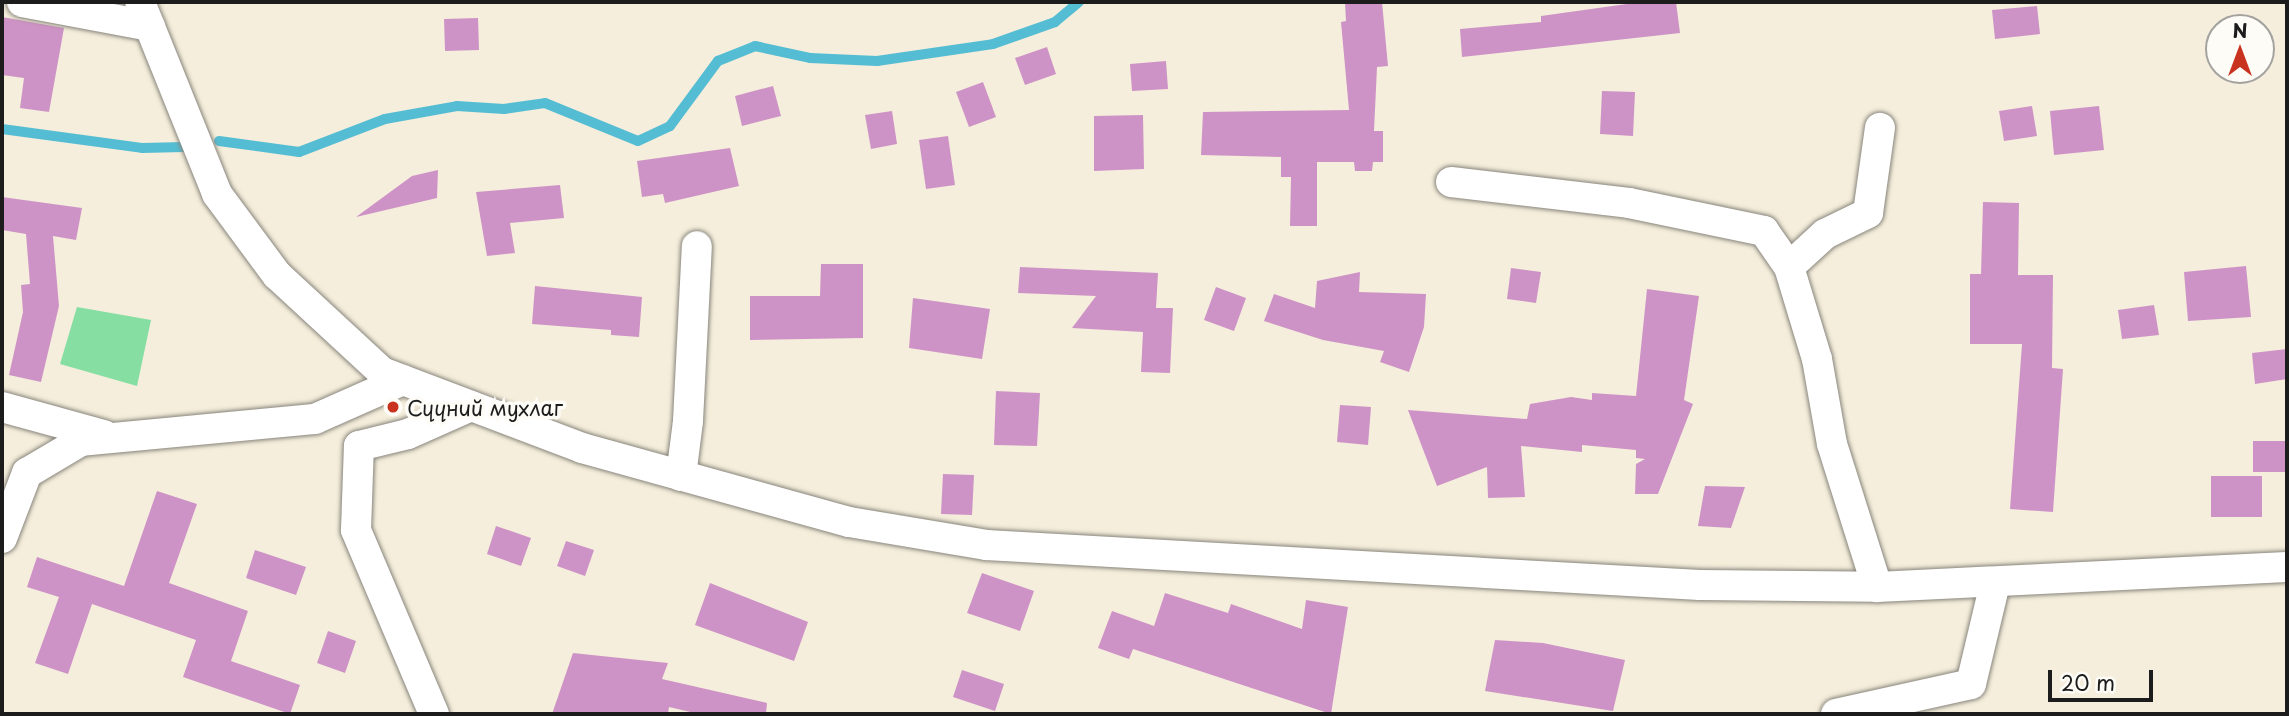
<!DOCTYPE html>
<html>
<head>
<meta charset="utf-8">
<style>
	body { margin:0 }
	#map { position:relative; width:2289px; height:716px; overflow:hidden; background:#f5eedc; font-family:"Playpen Sans",sans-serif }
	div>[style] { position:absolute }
	.green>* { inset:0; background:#86dea3 }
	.stream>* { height:10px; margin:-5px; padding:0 5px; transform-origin:5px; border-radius:5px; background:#55bdd3 }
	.building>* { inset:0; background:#ce93c6 }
	.roads { filter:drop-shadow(0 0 2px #88857c) drop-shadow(0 0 2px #88857c) }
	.minor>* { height:30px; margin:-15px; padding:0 15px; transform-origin:15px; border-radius:15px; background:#fff }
	.dots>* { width:19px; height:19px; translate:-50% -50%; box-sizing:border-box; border:4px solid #fdfcf7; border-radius:50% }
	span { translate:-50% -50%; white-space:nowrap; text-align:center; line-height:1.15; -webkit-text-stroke:7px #fdfcf7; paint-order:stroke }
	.poi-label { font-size:21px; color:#1c1c1c }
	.left { translate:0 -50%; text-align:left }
	.frame { position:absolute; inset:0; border:4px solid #1c1c1c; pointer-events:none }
	.north { position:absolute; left:2205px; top:14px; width:70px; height:70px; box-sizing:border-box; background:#fdfcf7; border:2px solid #a3a29f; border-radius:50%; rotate:0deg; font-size:19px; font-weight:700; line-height:28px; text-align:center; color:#1c1c1c }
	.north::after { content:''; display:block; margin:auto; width:24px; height:32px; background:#c8321e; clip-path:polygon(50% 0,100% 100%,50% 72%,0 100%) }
	.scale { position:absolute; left:2048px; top:670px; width:105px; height:32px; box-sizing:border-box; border:4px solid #1c1c1c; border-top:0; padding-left:9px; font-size:21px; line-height:24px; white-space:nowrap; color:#1c1c1c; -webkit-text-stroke:5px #fdfcf7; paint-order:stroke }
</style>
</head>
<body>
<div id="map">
	<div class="green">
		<div style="clip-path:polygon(77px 307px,151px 320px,137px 386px,60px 364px)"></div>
	</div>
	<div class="stream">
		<div style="left:2px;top:129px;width:141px;rotate:7.7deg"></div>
		<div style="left:142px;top:148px;width:42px;rotate:-1.4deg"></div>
		<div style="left:219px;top:141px;width:81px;rotate:7.8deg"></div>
		<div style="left:299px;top:152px;width:92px;rotate:-21deg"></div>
		<div style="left:385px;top:119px;width:73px;rotate:-10.2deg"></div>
		<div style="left:457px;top:106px;width:47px;rotate:3.7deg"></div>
		<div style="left:504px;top:109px;width:41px;rotate:-8.3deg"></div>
		<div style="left:545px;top:103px;width:100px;rotate:22.2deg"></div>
		<div style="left:638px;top:141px;width:35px;rotate:-25deg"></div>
		<div style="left:670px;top:126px;width:81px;rotate:-53.6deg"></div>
		<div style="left:718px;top:61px;width:40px;rotate:-22deg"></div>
		<div style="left:755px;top:46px;width:56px;rotate:12.3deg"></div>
		<div style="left:810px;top:58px;width:67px;rotate:2.6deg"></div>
		<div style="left:877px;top:61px;width:117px;rotate:-8.3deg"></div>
		<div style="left:993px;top:44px;width:66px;rotate:-19.5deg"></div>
		<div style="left:1055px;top:22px;width:31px;rotate:-40deg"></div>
	</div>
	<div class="building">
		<div style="clip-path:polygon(1345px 2px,1382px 2px,1388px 66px,1377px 67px,1374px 131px,1383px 131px,1383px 162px,1373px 162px,1372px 171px,1355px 171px,1354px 162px,1317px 162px,1317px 226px,1290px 226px,1291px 177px,1281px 177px,1281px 157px,1201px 155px,1203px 112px,1349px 110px,1341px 22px,1346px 21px)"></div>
		<div style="clip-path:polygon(1641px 2px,1676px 2px,1680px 33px,1462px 57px,1460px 29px,1541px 22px,1541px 16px)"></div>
		<div style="clip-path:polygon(2037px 6px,2040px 34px,1995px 39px,1992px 10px)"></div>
		<div style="clip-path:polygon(2px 17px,64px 28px,49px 112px,20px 108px,24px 78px,2px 75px)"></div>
		<div style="clip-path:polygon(478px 18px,479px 50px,445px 51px,444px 19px)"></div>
		<div style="clip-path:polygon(1047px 47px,1056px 74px,1025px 85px,1015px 58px)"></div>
		<div style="clip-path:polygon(1166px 61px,1168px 89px,1132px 91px,1130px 64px)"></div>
		<div style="clip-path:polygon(983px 82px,996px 117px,969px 127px,956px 92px)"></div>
		<div style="clip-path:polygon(773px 86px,781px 116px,742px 126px,735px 96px)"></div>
		<div style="clip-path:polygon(1602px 91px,1635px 92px,1633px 136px,1600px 134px)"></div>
		<div style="clip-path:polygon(2032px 106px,2037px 136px,2004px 141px,1999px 111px)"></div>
		<div style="clip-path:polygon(2099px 106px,2104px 150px,2054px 155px,2050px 111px)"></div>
		<div style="clip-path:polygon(892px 111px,897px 144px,871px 149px,865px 115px)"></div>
		<div style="clip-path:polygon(1143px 115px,1144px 169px,1094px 171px,1094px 116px)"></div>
		<div style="clip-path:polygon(948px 136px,955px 185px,926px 189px,919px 140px)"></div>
		<div style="clip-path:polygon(730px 148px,739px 186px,665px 203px,663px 194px,642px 197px,637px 161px)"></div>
		<div style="clip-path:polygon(438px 170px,437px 198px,356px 217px,412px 176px)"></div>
		<div style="clip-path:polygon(560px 185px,564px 218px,510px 223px,515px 253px,487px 256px,476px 192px)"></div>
		<div style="clip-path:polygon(2px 197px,82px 208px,76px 240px,53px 236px,59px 306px,41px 382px,9px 375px,23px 312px,21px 285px,30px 284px,26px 234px,2px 230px)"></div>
		<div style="clip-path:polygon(1983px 202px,2019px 203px,2018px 275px,2053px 275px,2052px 368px,2063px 369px,2053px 512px,2010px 509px,2022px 344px,1970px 344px,1970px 274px,1981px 274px)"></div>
		<div style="clip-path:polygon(821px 264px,863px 264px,863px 338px,750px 340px,750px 296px,820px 296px)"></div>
		<div style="clip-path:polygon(2246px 266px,2251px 317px,2188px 321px,2184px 272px)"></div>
		<div style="clip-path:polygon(1020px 267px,1158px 273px,1156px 308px,1173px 308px,1170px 373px,1141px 372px,1143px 332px,1072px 328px,1096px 296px,1018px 293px)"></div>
		<div style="clip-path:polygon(1511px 268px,1541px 272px,1536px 303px,1507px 299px)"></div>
		<div style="clip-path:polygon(1360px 272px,1359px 292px,1426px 294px,1424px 327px,1409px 372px,1380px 362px,1384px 351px,1323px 340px,1264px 321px,1274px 294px,1315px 308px,1317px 281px)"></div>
		<div style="clip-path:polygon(535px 286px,642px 297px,639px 337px,611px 335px,611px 330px,532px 324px)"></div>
		<div style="clip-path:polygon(1216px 287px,1246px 298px,1234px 331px,1204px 320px)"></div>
		<div style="clip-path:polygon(1647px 289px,1699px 296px,1684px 400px,1693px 404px,1658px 494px,1635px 494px,1636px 464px,1645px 459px,1636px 458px,1636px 450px,1582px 445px,1582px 452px,1521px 446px,1525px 497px,1488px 498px,1487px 467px,1437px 486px,1408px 410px,1527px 419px,1530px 404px,1571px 397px,1592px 400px,1592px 393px,1636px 396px)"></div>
		<div style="clip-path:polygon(913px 298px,990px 309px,982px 359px,909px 348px)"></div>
		<div style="clip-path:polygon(2154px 305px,2159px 335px,2122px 339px,2118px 310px)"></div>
		<div style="clip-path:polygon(2287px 349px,2287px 379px,2255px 384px,2252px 353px)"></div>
		<div style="clip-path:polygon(996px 391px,1040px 393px,1037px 446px,994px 445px)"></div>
		<div style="clip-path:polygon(1340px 405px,1371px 407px,1368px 445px,1337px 442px)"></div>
		<div style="clip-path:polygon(2253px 441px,2287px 441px,2287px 472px,2253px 472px)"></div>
		<div style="clip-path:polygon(943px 474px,974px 475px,972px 515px,941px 514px)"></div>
		<div style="clip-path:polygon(2211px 476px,2262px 476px,2262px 517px,2211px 517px)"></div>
		<div style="clip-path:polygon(1705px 486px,1745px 487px,1731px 528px,1698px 526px)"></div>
		<div style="clip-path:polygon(157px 491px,197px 504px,169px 583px,248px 611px,231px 661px,300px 685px,290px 714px,183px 677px,196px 640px,92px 604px,68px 674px,35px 663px,59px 597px,27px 587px,37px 557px,124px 586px)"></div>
		<div style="clip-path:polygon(496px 526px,531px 538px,521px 566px,487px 554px)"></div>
		<div style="clip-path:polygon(566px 541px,594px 550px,585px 576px,557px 566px)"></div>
		<div style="clip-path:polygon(255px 550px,306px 567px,296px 595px,246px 578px)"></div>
		<div style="clip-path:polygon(982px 573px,1034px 591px,1020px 631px,967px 613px)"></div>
		<div style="clip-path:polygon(710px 583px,808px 622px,794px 661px,695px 625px)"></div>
		<div style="clip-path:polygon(1165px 593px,1228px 613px,1231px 604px,1302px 629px,1306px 600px,1348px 607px,1331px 714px,1133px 649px,1129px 659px,1098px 648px,1112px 611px,1154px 626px)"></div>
		<div style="clip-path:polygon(328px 631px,356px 641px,345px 673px,317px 663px)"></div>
		<div style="clip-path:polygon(1495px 640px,1543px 643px,1625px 660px,1613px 711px,1485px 691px)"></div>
		<div style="clip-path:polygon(573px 653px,668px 663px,662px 679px,767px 703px,766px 714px,699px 714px,669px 707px,668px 714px,552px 714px)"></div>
		<div style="clip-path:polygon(962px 670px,1004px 684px,995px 711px,953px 697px)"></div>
	</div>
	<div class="roads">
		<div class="minor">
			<div style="left:22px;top:2px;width:130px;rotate:10.6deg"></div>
			<div style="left:140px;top:2px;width:207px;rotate:68.1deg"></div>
			<div style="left:217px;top:194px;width:101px;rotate:53.5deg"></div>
			<div style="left:277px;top:275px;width:143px;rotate:42.7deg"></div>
			<div style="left:382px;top:372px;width:214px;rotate:20.8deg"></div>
			<div style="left:582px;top:448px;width:277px;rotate:15.5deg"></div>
			<div style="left:849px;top:522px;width:139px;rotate:9.5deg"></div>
			<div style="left:986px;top:545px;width:715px;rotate:3.21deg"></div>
			<div style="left:1700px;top:585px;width:177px;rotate:0.6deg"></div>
			<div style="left:1877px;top:587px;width:410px;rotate:-2.8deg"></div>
			<div style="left:1451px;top:182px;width:179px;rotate:6.7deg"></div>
			<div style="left:1629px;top:203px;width:138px;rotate:11.7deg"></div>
			<div style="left:1764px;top:231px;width:44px;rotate:55.2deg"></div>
			<div style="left:1789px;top:267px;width:96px;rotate:73.1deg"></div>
			<div style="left:1817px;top:359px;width:86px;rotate:80deg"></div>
			<div style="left:1832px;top:444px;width:150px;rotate:72.5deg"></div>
			<div style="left:1789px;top:267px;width:49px;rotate:-42.5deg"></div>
			<div style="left:1825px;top:234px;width:48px;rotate:-26deg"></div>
			<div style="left:1868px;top:213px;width:86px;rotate:-82deg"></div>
			<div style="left:2px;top:407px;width:106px;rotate:15.4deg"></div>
			<div style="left:681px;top:476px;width:55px;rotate:-82.7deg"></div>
			<div style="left:688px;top:421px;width:175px;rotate:-87.1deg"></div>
			<div style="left:2px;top:538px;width:70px;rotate:-69deg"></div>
			<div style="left:27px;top:473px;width:63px;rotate:-30.7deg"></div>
			<div style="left:81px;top:441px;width:235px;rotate:-5.4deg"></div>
			<div style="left:315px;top:419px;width:96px;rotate:-23.9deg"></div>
			<div style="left:434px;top:714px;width:200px;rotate:-113deg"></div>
			<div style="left:356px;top:530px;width:84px;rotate:-88deg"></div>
			<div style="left:359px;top:446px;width:50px;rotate:-13.8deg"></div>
			<div style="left:408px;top:434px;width:69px;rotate:-24deg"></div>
			<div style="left:1836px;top:714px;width:138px;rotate:-12.5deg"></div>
			<div style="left:1971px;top:684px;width:104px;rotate:-76.6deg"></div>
		</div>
	</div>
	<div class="dots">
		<div style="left:393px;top:407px;background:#c8321e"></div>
	</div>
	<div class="poi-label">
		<span class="left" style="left:407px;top:407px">Сүүний мухлаг</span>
	</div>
	<div class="frame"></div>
	<div class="north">N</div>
	<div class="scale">20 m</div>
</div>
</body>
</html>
